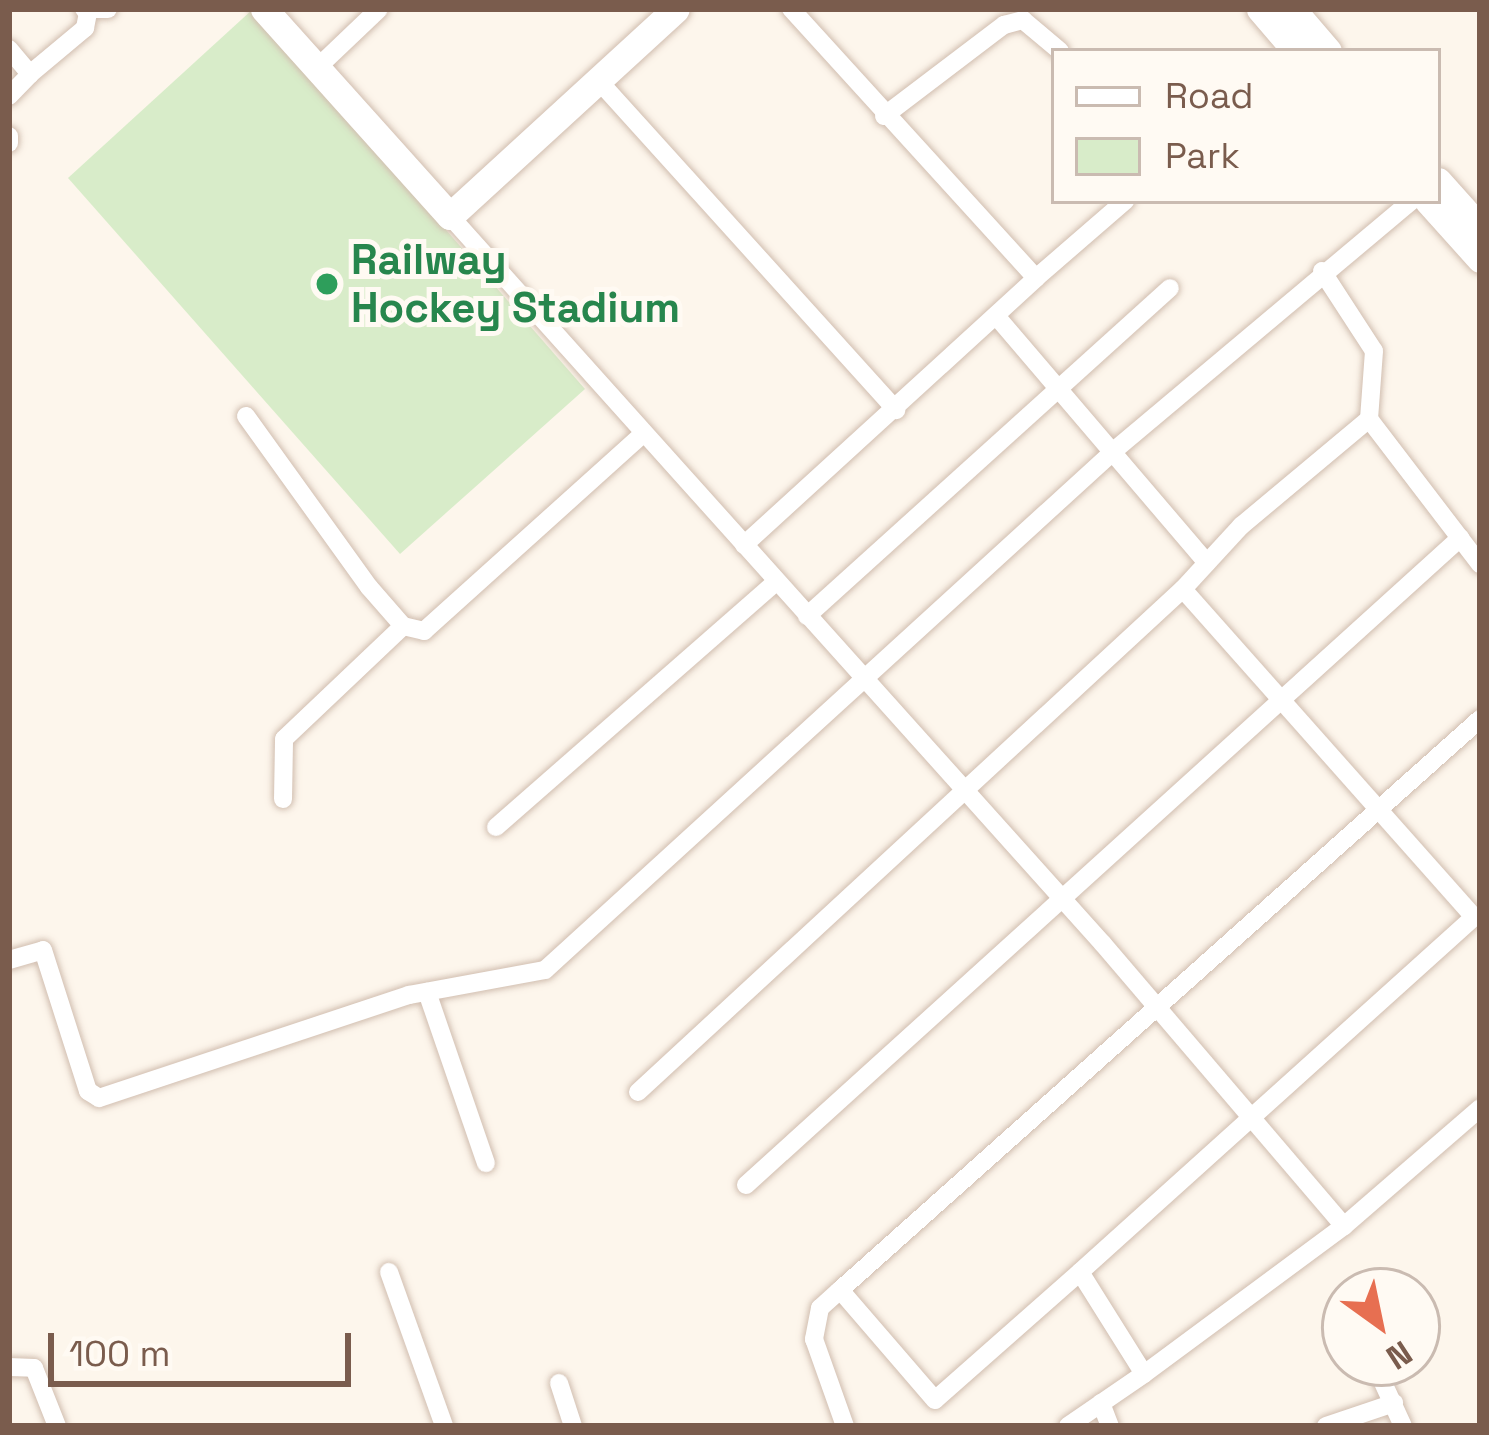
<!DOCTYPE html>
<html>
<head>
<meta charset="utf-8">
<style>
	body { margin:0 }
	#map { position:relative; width:1489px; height:1435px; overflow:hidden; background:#fdf6ec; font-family:"Space Grotesk",sans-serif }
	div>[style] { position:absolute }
	.green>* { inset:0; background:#d8ecc9 }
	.roads { filter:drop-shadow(0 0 3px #d1beb0) drop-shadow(0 0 3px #d1beb0) }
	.street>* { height:18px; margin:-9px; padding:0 9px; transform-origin:9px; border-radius:9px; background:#fff }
	.secondary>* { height:27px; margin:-13.5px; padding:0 13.5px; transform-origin:13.5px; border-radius:13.5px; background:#fff }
	.dots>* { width:33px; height:33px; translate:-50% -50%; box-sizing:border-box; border:6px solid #fffaf3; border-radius:50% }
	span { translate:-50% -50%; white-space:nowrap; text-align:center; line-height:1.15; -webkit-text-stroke:10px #fffaf3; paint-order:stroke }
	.leisure-label { font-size:42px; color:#27864d; font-weight:700 }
	.left { translate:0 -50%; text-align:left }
	.frame { position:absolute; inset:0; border:12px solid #7a5c4d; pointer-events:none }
	.legend { position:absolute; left:1051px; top:48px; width:390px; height:156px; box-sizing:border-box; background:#fffaf3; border:3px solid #cabbb1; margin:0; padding:15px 21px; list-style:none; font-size:36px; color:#7a5c4d }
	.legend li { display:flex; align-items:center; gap:24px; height:60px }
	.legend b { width:60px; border:3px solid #cabbb1 }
	.north { position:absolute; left:1321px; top:1267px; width:120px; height:120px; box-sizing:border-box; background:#fffaf3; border:3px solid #cabbb1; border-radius:50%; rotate:147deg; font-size:33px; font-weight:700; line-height:48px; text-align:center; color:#7a5c4d }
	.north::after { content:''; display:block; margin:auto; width:42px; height:54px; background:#e76f51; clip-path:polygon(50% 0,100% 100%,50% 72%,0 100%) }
	.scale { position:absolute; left:48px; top:1333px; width:303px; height:54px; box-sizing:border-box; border:6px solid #7a5c4d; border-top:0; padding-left:15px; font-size:36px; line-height:42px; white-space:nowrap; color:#7a5c4d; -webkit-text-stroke:9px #fffaf3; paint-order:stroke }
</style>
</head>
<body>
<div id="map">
	<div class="green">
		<div style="clip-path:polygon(253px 9px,585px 389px,400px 554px,68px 178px)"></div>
	</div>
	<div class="roads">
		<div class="street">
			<div style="left:84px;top:9px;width:24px"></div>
			<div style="left:9px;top:49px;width:33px;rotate:50deg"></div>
			<div style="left:30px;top:74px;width:72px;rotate:-39.9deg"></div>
			<div style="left:85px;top:28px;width:15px;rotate:-79deg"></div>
			<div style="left:318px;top:67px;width:84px;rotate:-43.6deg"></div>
			<div style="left:598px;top:80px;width:445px;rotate:47.9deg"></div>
			<div style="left:9px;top:96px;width:30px;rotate:-46deg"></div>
			<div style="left:884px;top:116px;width:151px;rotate:-37.2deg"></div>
			<div style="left:1004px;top:25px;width:20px;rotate:-15deg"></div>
			<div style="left:1023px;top:20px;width:48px;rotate:40deg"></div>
			<div style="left:9px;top:136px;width:7px;rotate:90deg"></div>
			<div style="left:450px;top:216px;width:978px;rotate:48.11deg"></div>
			<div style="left:1103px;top:944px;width:371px;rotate:49.5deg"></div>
			<div style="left:1344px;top:1226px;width:180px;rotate:-40.9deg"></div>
			<div style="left:1322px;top:271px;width:95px;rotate:57deg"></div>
			<div style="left:1374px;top:351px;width:68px;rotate:94.2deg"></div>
			<div style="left:1036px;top:278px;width:118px;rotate:-40.9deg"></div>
			<div style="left:997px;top:317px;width:323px;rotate:49.5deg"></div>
			<div style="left:246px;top:416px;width:211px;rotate:54.3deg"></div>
			<div style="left:369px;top:587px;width:52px;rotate:48.9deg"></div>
			<div style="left:403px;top:626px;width:22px;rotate:13deg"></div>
			<div style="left:424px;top:631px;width:295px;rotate:-42deg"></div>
			<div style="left:744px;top:545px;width:396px;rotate:-42.4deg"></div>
			<div style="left:1036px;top:278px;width:364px;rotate:-132.3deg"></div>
			<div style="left:807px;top:616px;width:489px;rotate:-42.1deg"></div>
			<div style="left:283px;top:799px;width:60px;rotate:-89deg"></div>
			<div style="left:284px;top:739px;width:164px;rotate:-43.5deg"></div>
			<div style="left:496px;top:827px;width:372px;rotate:-41.2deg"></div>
			<div style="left:9px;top:960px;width:35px;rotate:-16deg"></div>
			<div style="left:43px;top:950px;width:148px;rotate:72.3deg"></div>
			<div style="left:88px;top:1091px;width:13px;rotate:32deg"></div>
			<div style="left:99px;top:1098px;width:327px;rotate:-18.4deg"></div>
			<div style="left:409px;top:995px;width:138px;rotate:-10.4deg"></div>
			<div style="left:545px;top:970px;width:774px;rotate:-42.38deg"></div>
			<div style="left:1117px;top:448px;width:384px;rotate:-40deg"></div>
			<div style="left:427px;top:992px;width:181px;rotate:71deg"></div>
			<div style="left:638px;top:1092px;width:742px;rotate:-42.71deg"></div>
			<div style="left:746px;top:1185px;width:964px;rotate:-42.18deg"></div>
			<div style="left:1344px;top:1226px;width:249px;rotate:143.5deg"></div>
			<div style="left:1144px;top:1374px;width:120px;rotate:-122.1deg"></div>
			<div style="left:1080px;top:1272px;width:530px;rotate:-42.02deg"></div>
			<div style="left:1474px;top:917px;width:438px;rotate:-131.6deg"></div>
			<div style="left:1183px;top:589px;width:86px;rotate:-47.4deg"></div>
			<div style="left:1241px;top:526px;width:167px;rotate:-39.9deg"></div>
			<div style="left:1369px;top:419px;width:183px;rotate:52.6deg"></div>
			<div style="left:389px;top:1272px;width:164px;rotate:70.3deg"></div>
			<div style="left:1080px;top:1272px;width:193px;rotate:138.6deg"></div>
			<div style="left:935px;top:1400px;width:145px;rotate:-130.8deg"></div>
			<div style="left:840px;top:1290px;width:858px;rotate:-41.74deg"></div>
			<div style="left:840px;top:1290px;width:27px;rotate:138deg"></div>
			<div style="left:820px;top:1308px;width:32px;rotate:101deg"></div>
			<div style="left:814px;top:1339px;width:92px;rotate:70.4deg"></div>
			<div style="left:1374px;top:1363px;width:69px;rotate:65.3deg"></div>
			<div style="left:9px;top:1367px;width:25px;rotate:2deg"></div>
			<div style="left:34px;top:1368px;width:62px;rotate:68.4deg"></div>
			<div style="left:559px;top:1383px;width:45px;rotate:72deg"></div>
			<div style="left:1101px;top:1403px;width:25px;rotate:69deg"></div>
			<div style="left:1068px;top:1426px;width:92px;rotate:-34.4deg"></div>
			<div style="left:1326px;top:1426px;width:72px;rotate:-18.7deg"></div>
		</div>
		<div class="secondary">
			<div style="left:264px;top:9px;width:278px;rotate:48.1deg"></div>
			<div style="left:450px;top:216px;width:306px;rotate:-42.5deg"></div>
			<div style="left:1260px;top:9px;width:55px;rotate:49.4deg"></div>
			<div style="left:1292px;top:9px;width:55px;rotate:49.4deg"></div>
			<div style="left:1438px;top:181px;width:63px;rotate:48.2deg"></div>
			<div style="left:1428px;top:201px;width:78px;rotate:48.1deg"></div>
		</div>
	</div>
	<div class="dots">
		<div style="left:327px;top:284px;background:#2e9e5b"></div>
	</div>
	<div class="leisure-label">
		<span class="left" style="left:351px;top:284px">Railway<br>Hockey Stadium</span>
	</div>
	<div class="frame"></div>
	<ul class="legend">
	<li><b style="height:15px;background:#fff"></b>Road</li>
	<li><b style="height:33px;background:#d8ecc9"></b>Park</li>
	</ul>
	<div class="north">N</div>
	<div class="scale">100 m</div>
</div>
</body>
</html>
